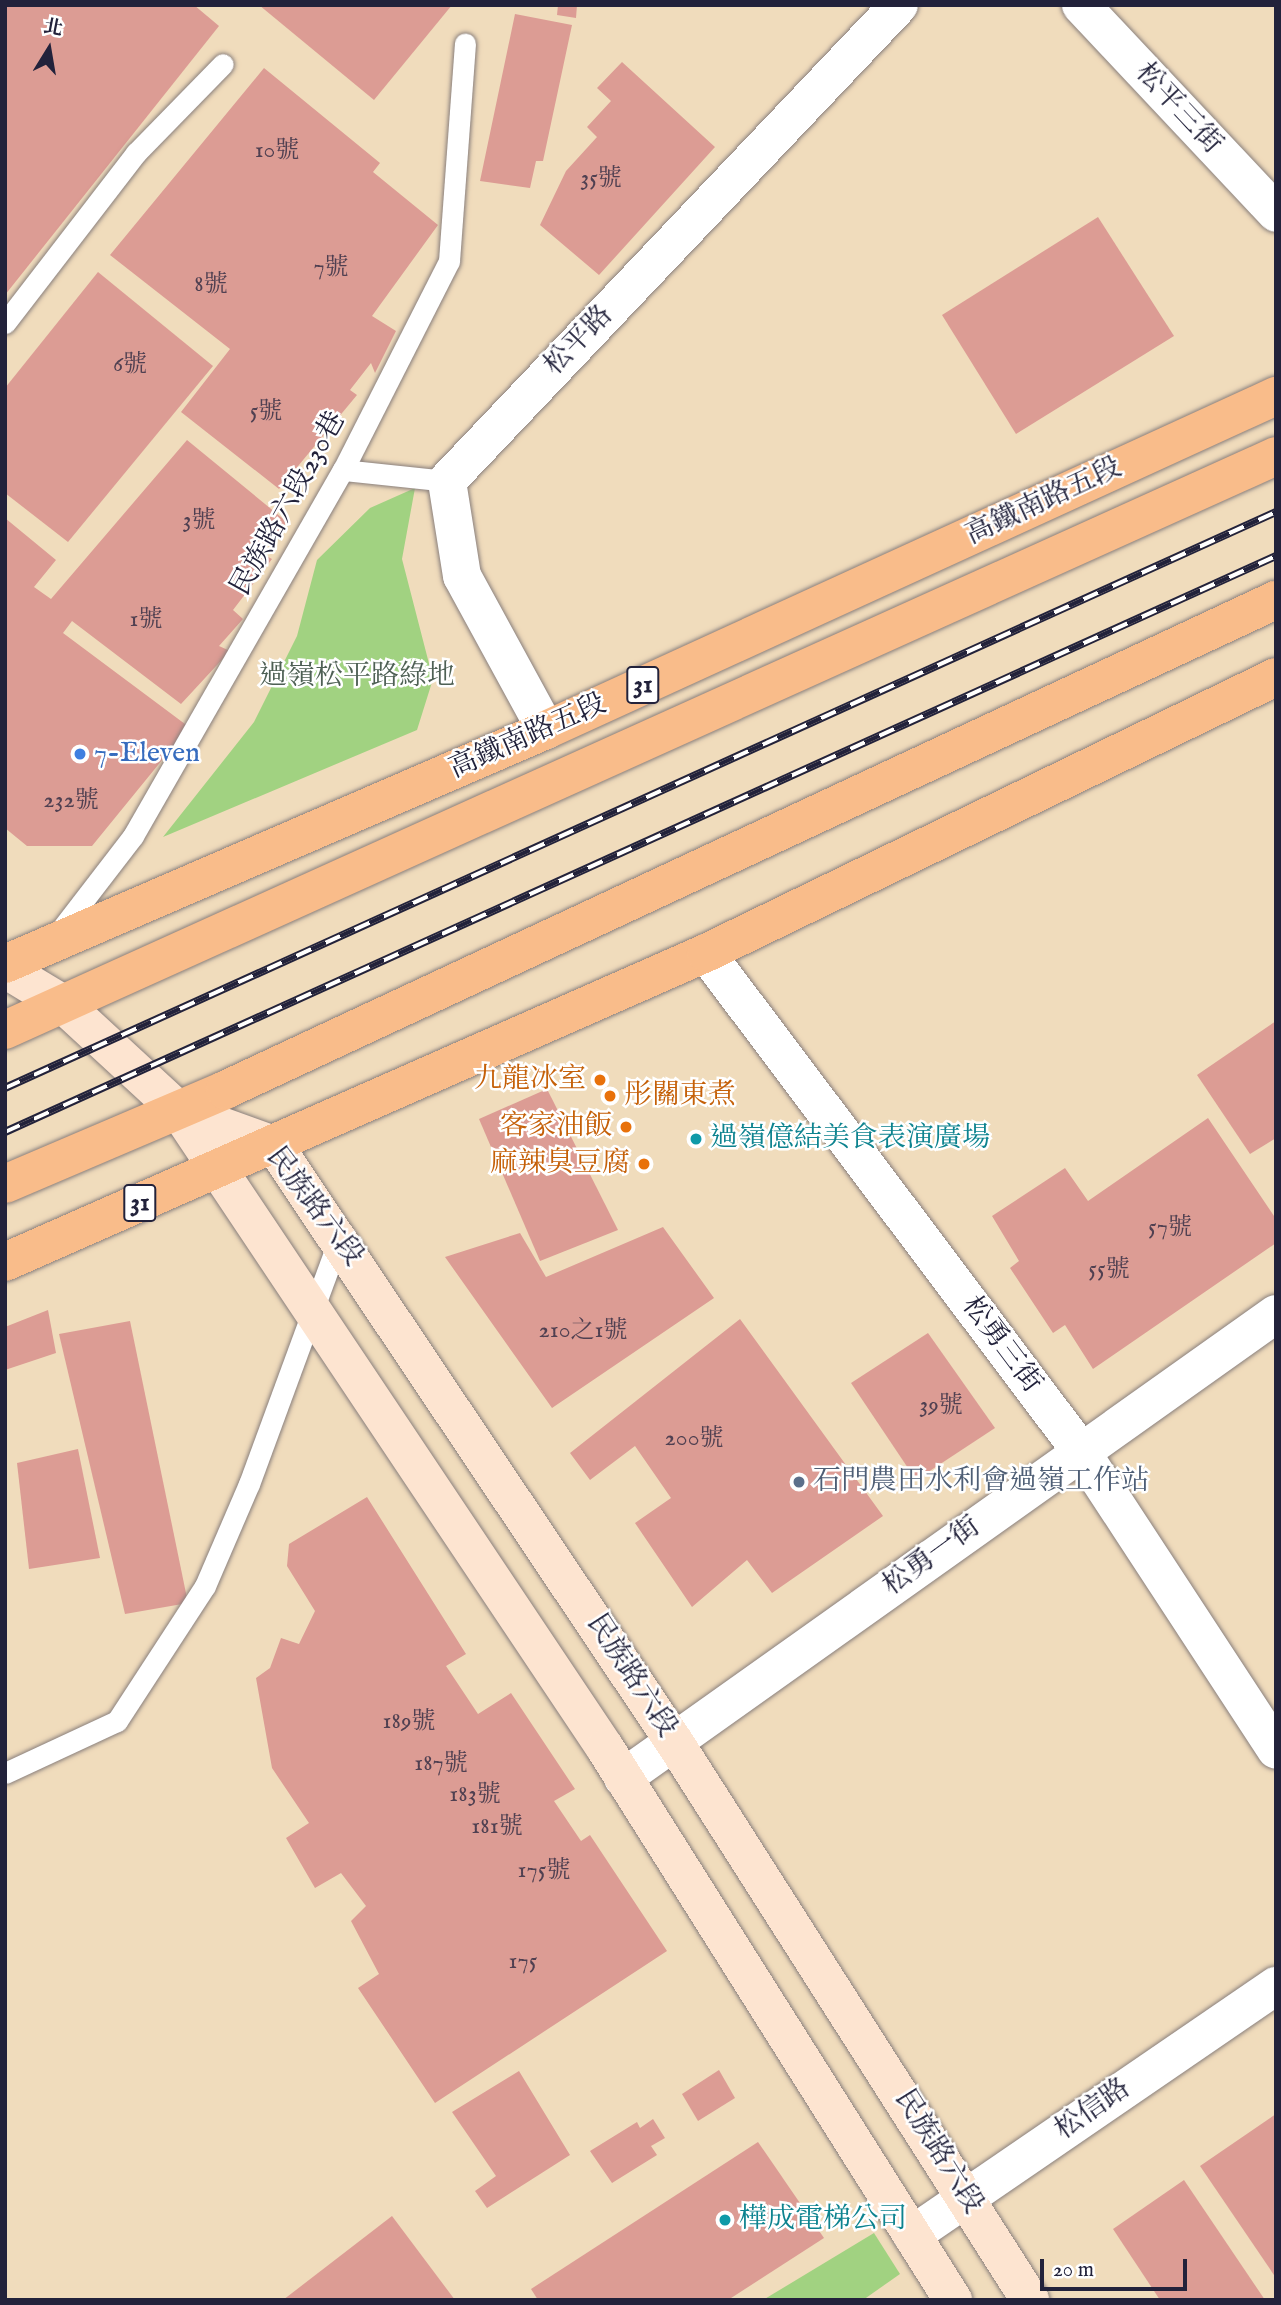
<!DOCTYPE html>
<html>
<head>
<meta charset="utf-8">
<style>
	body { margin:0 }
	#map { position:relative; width:1281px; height:2305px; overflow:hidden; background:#f0dcbc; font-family:"IM FELL English","Noto Serif TC",serif }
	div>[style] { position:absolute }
	.green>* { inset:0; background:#a1d281 }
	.building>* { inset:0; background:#dc9c94 }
	.roads { filter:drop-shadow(0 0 2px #897f7c) drop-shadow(0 0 2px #897f7c) }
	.service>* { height:21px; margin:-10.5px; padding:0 10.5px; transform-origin:10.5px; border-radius:10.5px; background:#fff }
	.minor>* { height:38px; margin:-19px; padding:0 19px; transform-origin:19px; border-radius:19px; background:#fff }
	.secondary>* { height:38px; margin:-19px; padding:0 19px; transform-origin:19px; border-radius:19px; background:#fde4d0 }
	.primary>* { height:38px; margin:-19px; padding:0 19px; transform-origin:19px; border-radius:19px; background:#f9bc8a }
	.rail>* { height:8px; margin-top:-4px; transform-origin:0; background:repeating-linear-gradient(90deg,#fff 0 16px,#22223b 0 32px); box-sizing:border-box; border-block:2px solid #22223b }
	.dots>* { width:19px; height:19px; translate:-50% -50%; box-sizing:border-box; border:4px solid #fff; border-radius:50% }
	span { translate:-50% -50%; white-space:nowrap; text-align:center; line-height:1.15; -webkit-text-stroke:5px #fff; paint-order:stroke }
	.number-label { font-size:24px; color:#504051 }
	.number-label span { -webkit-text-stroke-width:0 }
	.shield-label span { padding:2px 5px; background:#fff; border:2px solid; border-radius:5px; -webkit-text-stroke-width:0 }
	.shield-label { font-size:26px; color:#22223b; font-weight:700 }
	.street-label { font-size:28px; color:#22223b }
	.park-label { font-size:28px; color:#4e6054 }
	.shop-label { font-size:28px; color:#366cbe }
	.left { translate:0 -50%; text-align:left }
	.food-label { font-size:28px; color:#c56008 }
	.right { translate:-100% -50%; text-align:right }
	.culture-label { font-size:28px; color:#0d838f }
	.service-label { font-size:28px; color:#4e5e75 }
	.frame { position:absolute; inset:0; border:7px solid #22223b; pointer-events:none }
	.north { position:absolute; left:14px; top:14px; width:70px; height:70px; -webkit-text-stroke:5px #fff; paint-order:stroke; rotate:11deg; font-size:19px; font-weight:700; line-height:28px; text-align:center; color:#22223b }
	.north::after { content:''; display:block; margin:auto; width:24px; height:32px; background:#22223b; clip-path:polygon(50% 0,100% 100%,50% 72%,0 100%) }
	.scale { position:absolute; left:1040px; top:2259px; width:147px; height:32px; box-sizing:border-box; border:4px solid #22223b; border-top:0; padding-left:9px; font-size:21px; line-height:24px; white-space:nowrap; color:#22223b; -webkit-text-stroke:5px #fff; paint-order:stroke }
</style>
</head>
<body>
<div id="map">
	<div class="green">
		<div style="clip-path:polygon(415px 488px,402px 559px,433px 679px,417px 730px,163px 837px,254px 722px,297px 636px,317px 560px,370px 508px)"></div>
		<div style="clip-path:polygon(874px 2233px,900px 2274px,863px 2300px,763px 2300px)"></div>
	</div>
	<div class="building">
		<div style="clip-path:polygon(5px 5px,194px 5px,219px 26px,5px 295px)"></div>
		<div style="clip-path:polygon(259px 5px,452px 5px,374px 100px)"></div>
		<div style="clip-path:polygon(558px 5px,577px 5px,576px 18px,557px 15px)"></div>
		<div style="clip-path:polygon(515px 14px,572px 25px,543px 161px,536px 161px,530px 188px,480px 181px)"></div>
		<div style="clip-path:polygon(622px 62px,715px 147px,599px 275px,540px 225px,566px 171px,597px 137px,587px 127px,611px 101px,597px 88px)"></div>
		<div style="clip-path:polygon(264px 68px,380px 163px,373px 172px,438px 225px,372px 316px,396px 331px,375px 373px,371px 363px,350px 390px,357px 395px,279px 489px,181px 412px,230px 349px,110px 255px)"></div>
		<div style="clip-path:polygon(1098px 217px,1174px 336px,1016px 434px,942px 315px)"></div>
		<div style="clip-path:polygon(98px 272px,213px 366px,68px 542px,5px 493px,5px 388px)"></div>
		<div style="clip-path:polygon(187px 440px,287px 522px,261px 553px,272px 559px,233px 610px,243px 619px,219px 646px,230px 651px,181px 704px,72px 621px,63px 633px,189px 727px,92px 846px,27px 846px,5px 828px,5px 518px,56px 560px,34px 587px,51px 599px)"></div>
		<div style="clip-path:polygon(1276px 1021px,1276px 1138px,1250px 1154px,1197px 1075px)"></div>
		<div style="clip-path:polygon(547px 1089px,618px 1230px,540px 1261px,479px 1119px)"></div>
		<div style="clip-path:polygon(1208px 1118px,1276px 1219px,1276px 1243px,1093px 1369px,1065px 1325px,1053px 1333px,1010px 1268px,1019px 1261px,992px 1216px,1065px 1168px,1088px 1201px)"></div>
		<div style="clip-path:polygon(663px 1227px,714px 1298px,552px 1408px,445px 1257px,520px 1233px,546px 1277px)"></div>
		<div style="clip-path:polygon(48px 1310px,56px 1353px,5px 1370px,5px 1327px)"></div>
		<div style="clip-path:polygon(740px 1319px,883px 1516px,772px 1593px,747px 1560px,692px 1607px,635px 1523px,671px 1498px,635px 1446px,590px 1480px,570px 1453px)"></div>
		<div style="clip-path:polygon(130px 1321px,188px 1603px,125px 1614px,59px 1334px)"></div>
		<div style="clip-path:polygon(928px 1333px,995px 1428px,916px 1480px,851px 1383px)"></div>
		<div style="clip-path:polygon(78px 1449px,100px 1558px,29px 1569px,17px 1463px)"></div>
		<div style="clip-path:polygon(367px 1497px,466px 1654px,446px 1666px,478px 1714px,511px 1693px,575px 1789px,554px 1801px,581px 1841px,590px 1835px,667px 1951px,435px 2103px,358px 1988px,379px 1974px,351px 1921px,366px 1906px,341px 1873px,315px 1888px,286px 1838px,309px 1823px,272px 1768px,256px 1678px,270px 1668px,281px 1638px,299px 1644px,315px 1611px,287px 1566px,289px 1544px)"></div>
		<div style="clip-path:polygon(719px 2070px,735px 2098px,698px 2121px,682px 2094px)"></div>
		<div style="clip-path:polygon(519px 2071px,570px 2155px,487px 2208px,475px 2191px,496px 2176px,452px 2112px)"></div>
		<div style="clip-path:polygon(1276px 2114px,1276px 2278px,1200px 2166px)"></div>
		<div style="clip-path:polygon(653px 2119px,665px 2138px,651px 2146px,657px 2155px,612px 2183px,590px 2151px,637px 2122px,640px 2128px)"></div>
		<div style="clip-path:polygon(758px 2142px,824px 2238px,728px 2300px,538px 2300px,531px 2289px)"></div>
		<div style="clip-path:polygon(1184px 2180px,1265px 2300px,1160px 2300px,1113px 2229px)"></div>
		<div style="clip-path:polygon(392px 2216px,455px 2300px,283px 2300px)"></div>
	</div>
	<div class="roads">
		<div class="service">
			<div style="left:5px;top:323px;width:215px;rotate:-52.4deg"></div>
			<div style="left:136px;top:153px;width:124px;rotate:-45.7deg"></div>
			<div style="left:343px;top:470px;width:105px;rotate:6deg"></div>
			<div style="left:56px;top:936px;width:126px;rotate:-52.4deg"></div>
			<div style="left:133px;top:836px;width:422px;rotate:-60.2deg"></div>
			<div style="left:343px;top:470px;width:234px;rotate:-63.1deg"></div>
			<div style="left:449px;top:261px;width:218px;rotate:-85.8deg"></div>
			<div style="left:5px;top:1773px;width:123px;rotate:-24.9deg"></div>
			<div style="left:117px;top:1721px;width:161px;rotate:-56.9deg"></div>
			<div style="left:205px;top:1586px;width:111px;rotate:-66.7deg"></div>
			<div style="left:249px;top:1484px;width:261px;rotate:-69.8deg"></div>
		</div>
		<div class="minor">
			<div style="left:1081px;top:5px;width:285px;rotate:46.8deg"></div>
			<div style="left:546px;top:730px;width:175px;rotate:-118.6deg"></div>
			<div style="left:462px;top:576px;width:96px;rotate:-99deg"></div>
			<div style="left:447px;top:481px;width:656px;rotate:-46.48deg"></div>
			<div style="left:706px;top:953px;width:622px;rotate:53.04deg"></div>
			<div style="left:1080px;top:1450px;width:358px;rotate:56.8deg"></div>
			<div style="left:623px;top:1778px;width:801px;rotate:-35.4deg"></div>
			<div style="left:912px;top:2235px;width:441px;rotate:-34.4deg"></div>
		</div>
		<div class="secondary">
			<div style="left:5px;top:969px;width:68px;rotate:31.1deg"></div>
			<div style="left:63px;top:1004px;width:158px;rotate:42.7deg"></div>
			<div style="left:179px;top:1111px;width:766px;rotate:56.23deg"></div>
			<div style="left:605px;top:1748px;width:653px;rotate:57.77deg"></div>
			<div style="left:179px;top:1111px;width:101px;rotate:19.7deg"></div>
			<div style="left:274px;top:1145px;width:720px;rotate:56.16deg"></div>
			<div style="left:675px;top:1743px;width:661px;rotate:57.49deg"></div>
		</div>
		<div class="primary">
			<div style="left:5px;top:964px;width:589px;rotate:-23.39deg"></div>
			<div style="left:546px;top:730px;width:803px;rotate:-24.59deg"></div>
			<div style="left:5px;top:1030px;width:1395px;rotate:-24.3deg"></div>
			<div style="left:5px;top:1184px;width:239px;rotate:-23.1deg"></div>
			<div style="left:225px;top:1090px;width:1160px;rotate:-25deg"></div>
			<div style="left:5px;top:1262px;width:766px;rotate:-23.79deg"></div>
			<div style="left:706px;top:953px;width:633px;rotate:-25.84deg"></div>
		</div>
	</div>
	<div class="rail">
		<div style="left:5px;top:1088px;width:1395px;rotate:-24.38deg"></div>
		<div style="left:5px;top:1132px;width:1395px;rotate:-24.38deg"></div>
	</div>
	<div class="dots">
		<div style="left:80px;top:754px;background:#3f7fe0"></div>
		<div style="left:600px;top:1080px;background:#e8710a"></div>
		<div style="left:610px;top:1096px;background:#e8710a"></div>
		<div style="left:626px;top:1127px;background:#e8710a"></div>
		<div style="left:696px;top:1139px;background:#0f9aa8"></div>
		<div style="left:644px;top:1164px;background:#e8710a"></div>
		<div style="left:799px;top:1482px;background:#5c6f8a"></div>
		<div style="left:725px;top:2220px;background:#0f9aa8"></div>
	</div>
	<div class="number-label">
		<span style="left:277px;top:151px">10號</span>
		<span style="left:601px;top:179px">35號</span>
		<span style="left:331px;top:268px">7號</span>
		<span style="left:211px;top:285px">8號</span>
		<span style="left:130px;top:365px">6號</span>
		<span style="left:266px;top:412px">5號</span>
		<span style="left:199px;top:521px">3號</span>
		<span style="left:146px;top:620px">1號</span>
		<span style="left:71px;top:801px">232號</span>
		<span style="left:1170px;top:1228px">57號</span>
		<span style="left:1109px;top:1270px">55號</span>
		<span style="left:583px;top:1331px">210之1號</span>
		<span style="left:941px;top:1406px">39號</span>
		<span style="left:694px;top:1439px">200號</span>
		<span style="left:409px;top:1722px">189號</span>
		<span style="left:441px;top:1764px">187號</span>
		<span style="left:475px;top:1795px">183號</span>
		<span style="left:497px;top:1827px">181號</span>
		<span style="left:544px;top:1871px">175號</span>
		<span style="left:523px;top:1962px">175</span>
	</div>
	<div class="shield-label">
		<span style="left:643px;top:685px">31</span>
		<span style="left:140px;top:1203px">31</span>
	</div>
	<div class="street-label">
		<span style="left:1178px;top:109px;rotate:47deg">松平三街</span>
		<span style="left:579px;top:341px;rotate:-46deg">松平路</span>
		<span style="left:1044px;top:502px;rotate:-25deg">高鐵南路五段</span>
		<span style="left:289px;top:504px;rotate:-61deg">民族路六段230巷</span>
		<span style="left:528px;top:737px;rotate:-24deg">高鐵南路五段</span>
		<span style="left:314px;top:1207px;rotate:53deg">民族路六段</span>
		<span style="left:1001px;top:1345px;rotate:53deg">松勇三街</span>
		<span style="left:932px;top:1557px;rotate:-36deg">松勇一街</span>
		<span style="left:631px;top:1676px;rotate:57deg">民族路六段</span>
		<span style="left:1093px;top:2110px;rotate:-35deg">松信路</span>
		<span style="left:938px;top:2152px;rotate:58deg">民族路六段</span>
	</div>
	<div class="park-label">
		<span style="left:357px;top:677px">過嶺松平路綠地</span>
	</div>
	<div class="shop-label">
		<span class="left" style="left:94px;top:754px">7-Eleven</span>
	</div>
	<div class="food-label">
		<span class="right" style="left:586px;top:1080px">九龍冰室</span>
		<span class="left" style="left:624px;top:1096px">彤關東煮</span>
		<span class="right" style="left:612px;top:1127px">客家油飯</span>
		<span class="right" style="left:630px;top:1164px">麻辣臭豆腐</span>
	</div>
	<div class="culture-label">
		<span class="left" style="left:710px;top:1139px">過嶺億結美食表演廣場</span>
		<span class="left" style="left:739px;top:2220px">樺成電梯公司</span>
	</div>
	<div class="service-label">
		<span class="left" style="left:813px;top:1482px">石門農田水利會過嶺工作站</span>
	</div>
	<div class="frame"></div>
	<div class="north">北</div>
	<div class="scale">20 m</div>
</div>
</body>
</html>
